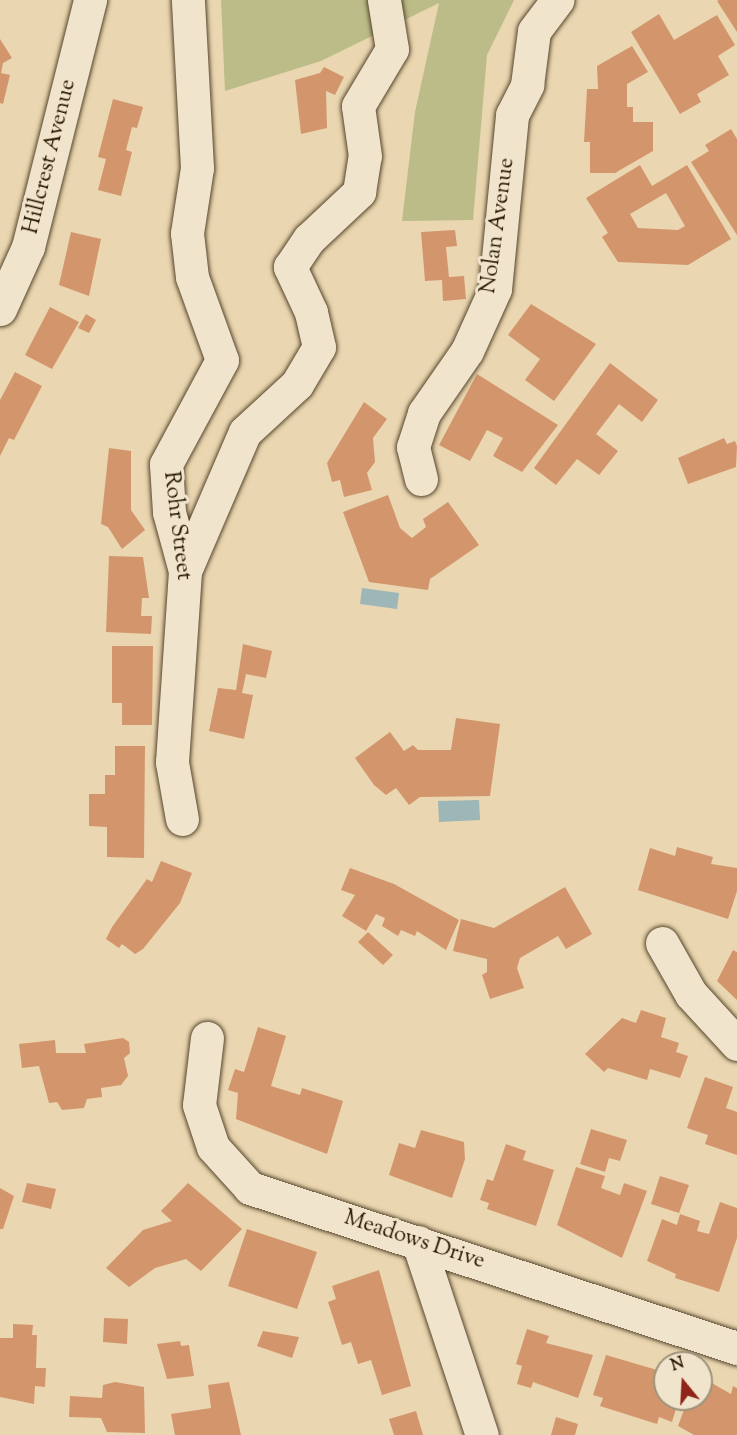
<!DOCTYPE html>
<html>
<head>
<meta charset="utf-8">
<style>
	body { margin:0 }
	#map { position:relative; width:737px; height:1435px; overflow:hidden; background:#ead6b0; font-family:"Sorts Mill Goudy",serif }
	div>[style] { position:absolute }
	.green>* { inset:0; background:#bbbc88 }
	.water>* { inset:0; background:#9db6b7 }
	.building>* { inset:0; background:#d3966c }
	.roads { filter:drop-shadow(0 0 2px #56462c) drop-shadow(0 0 2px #56462c) }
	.minor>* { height:33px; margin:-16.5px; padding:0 16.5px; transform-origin:16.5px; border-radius:16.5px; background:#f1e4cc }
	span { translate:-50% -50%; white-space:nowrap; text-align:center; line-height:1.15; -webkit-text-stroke:6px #f1e4cc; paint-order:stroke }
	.street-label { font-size:22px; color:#251600 }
	.north { position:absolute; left:653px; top:1351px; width:60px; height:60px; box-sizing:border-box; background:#f1e4cc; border:2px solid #9f927a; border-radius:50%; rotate:342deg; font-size:16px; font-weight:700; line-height:24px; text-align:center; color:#251600 }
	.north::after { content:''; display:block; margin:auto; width:21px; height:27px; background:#8f2418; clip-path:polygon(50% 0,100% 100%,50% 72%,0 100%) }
</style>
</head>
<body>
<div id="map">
	<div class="green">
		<div style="clip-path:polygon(221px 0,514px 0,487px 55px,473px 220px,402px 221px,415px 112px,439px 3px,321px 61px,225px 91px)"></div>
	</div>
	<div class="water">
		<div style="clip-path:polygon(362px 588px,399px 593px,397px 609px,360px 604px)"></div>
		<div style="clip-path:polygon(479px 800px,480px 820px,439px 822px,438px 801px)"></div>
	</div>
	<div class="building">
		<div style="clip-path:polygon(719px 0,737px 0,737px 32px,717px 1px)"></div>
		<div style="clip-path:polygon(659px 14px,674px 40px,717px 15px,735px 45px,718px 56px,729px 75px,697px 94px,701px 102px,680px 114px,631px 32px)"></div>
		<div style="clip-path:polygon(0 39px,12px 58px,3px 63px,1px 73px,10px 75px,3px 104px,0 103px)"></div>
		<div style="clip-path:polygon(632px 46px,648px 72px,627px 84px,627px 107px,633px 107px,633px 122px,653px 122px,653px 151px,615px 173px,590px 173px,590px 142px,584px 142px,587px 89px,598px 89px,597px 66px)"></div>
		<div style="clip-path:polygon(324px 67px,344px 77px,335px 95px,326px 91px,327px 128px,301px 134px,295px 80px,320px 73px)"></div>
		<div style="clip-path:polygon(113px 99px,143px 107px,137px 128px,132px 127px,126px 150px,132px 152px,121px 196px,98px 190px,106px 159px,98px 157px)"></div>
		<div style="clip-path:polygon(731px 129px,737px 139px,737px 235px,691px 162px,709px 151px,705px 145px)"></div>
		<div style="clip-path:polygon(evenodd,640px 165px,652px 186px,687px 165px,731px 239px,688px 265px,618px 262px,602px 237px,608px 233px,586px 198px,640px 165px,666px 193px,685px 226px,678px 230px,638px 228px,630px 214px,666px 193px)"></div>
		<div style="clip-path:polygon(455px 230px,457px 246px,446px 247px,449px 277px,464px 276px,466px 299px,443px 301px,442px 280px,425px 281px,421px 232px)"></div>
		<div style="clip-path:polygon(71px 232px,101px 239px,89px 296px,59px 285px)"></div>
		<div style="clip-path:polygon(531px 304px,596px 344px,554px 401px,525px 380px,540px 359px,508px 335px)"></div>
		<div style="clip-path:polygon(50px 307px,79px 322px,52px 369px,25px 355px)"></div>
		<div style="clip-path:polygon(86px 314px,96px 320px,89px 333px,78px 328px)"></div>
		<div style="clip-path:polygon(610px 363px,658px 400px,642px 422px,619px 404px,596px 434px,618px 451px,599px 475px,577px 459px,556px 485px,534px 468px)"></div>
		<div style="clip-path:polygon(15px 372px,42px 386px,14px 440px,9px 438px,0 456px,0 400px)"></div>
		<div style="clip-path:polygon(477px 374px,558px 425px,522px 472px,493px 456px,503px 438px,487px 430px,470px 461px,439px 445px)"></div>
		<div style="clip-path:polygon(364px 402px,387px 419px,373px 438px,375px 462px,367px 473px,372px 490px,344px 497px,340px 480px,332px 482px,327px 463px)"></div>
		<div style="clip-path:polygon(724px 438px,727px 444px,735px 441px,737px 446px,736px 467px,688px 484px,678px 458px)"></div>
		<div style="clip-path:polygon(109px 448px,131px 451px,131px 510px,145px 530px,122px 549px,108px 527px,101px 524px)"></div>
		<div style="clip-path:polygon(388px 495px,400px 528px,412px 538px,426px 527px,423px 519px,448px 502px,479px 545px,430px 579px,428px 590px,369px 582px,343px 512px)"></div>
		<div style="clip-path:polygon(109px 556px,143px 557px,149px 598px,142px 598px,141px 616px,152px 616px,151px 634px,106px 632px)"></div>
		<div style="clip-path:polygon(243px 644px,272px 651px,266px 678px,246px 674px,242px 693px,253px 695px,244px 739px,209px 731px,218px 688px,236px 690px)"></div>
		<div style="clip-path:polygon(112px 646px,153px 646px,152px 725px,122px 725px,122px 703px,112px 703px)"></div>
		<div style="clip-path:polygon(456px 718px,500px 724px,490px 796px,420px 797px,409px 805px,396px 788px,386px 795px,374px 785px,355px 758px,390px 732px,404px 751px,413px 745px,418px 750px,451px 750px)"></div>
		<div style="clip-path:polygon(115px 746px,145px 746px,144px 858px,107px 857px,107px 827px,89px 826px,89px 794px,105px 794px,105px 775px,115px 775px)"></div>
		<div style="clip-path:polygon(677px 847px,713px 857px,711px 864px,737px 868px,737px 891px,728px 919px,638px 890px,650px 848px,675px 856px)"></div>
		<div style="clip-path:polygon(161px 861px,192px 873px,180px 903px,143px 949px,135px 954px,122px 944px,119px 948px,106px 939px,112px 927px,147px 879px,152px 882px)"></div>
		<div style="clip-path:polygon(350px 868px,394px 884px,459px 920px,446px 950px,417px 931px,415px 936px,401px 930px,398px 936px,382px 926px,385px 918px,376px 914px,366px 931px,342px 916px,355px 895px,341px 890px)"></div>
		<div style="clip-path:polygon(565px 887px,592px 934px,566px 949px,558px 936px,520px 958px,517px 968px,524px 988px,490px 999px,482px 975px,487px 972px,487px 959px,453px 951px,461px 919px,494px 928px)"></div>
		<div style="clip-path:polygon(368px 932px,393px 955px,383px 965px,358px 942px)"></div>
		<div style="clip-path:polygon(733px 950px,737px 952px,737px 1000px,717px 981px)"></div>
		<div style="clip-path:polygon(641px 1010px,666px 1018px,661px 1037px,679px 1043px,676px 1052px,688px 1056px,680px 1078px,650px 1069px,647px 1080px,608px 1068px,604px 1072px,585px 1054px,622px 1018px,636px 1023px)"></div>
		<div style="clip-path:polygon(258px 1027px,286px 1036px,271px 1086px,300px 1095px,302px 1088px,343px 1101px,327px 1154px,236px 1119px,238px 1093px,228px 1090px,235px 1069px,244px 1072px)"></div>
		<div style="clip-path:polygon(123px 1038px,129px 1042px,130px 1053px,124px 1058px,128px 1076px,121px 1085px,101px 1088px,102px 1097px,87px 1099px,84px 1108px,62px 1110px,57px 1102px,49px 1103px,39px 1066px,22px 1068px,19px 1044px,55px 1040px,56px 1053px,86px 1053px,84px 1044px)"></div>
		<div style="clip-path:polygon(705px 1077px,733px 1087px,726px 1108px,737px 1112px,737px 1155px,705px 1144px,708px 1135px,687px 1128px)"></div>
		<div style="clip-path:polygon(591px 1129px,627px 1140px,620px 1161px,609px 1158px,605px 1172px,580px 1164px)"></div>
		<div style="clip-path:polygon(421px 1130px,464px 1142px,465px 1159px,452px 1198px,389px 1175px,399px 1143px,415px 1148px)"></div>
		<div style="clip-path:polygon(506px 1144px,526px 1151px,523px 1160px,554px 1170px,536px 1226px,487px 1209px,489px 1203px,480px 1200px,487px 1179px,493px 1181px)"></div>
		<div style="clip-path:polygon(576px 1167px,605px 1176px,601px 1188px,620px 1195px,624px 1183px,647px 1191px,622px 1258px,557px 1225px)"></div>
		<div style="clip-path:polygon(660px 1176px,689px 1185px,679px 1213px,651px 1204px)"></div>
		<div style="clip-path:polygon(27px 1183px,56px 1189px,51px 1209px,22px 1202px)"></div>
		<div style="clip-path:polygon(188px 1183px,242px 1229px,201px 1271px,186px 1259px,155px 1268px,129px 1287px,106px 1268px,143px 1230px,172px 1221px,161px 1211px)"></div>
		<div style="clip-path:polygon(0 1188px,14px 1196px,3px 1229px,0 1229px)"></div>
		<div style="clip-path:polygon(720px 1202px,737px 1208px,737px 1238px,719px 1292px,675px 1278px,676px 1274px,647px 1261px,662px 1219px,677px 1225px,680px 1214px,700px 1221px,697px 1231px,709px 1234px)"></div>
		<div style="clip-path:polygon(247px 1229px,317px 1252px,297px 1309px,228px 1286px)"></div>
		<div style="clip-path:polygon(379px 1270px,411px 1386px,382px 1395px,371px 1360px,358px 1364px,351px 1342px,342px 1345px,328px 1302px,336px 1299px,332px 1286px)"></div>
		<div style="clip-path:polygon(104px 1318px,128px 1319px,127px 1344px,103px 1342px)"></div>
		<div style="clip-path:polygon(13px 1324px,33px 1325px,32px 1335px,37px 1335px,36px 1368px,46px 1368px,45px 1387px,35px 1386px,34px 1404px,0 1397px,0 1338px,13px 1338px)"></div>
		<div style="clip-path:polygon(527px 1329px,549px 1336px,546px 1343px,593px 1355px,578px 1398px,533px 1382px,531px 1388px,517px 1384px,522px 1366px,516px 1364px)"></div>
		<div style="clip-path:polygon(263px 1331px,299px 1337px,292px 1358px,257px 1346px)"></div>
		<div style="clip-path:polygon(180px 1341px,181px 1346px,189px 1345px,194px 1376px,167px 1379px,157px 1344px)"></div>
		<div style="clip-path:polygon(606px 1355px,657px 1370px,660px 1362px,665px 1363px,665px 1399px,679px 1399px,672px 1422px,659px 1417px,657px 1424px,600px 1406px,603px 1398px,593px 1395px)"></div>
		<div style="clip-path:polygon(701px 1377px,731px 1394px,733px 1386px,737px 1388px,737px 1435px,694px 1435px,678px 1426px,688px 1399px,701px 1399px)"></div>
		<div style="clip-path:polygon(115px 1382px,144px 1387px,145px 1433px,107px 1432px,101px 1418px,69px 1417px,70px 1396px,102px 1398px,103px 1385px)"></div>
		<div style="clip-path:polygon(229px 1382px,241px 1435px,175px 1435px,171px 1414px,211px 1408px,208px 1385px)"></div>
		<div style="clip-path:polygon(416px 1411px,423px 1435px,394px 1435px,389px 1419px)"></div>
		<div style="clip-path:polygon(556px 1417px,578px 1424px,575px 1435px,551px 1435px)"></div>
	</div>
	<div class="roads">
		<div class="minor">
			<div style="left:0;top:309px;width:68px;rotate:-65.7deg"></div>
			<div style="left:28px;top:247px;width:255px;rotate:-75.9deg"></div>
			<div style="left:421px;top:479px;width:33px;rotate:-104deg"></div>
			<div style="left:413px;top:447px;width:36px;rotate:-72deg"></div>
			<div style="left:424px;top:413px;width:75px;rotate:-55.3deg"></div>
			<div style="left:467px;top:351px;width:68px;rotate:-65.7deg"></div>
			<div style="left:495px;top:289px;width:175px;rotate:-84.4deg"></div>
			<div style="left:512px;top:115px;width:34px;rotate:-63deg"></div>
			<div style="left:527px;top:85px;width:54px;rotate:-82.6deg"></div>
			<div style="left:534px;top:31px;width:39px;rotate:-53deg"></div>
			<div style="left:185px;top:571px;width:151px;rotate:-66.7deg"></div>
			<div style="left:245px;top:432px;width:71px;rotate:-42.7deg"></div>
			<div style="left:297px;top:384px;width:43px;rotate:-59.3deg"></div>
			<div style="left:319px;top:347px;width:36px;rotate:-103deg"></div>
			<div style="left:311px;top:312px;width:50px;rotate:-115deg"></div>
			<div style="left:290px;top:267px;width:34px;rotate:-56deg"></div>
			<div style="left:309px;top:239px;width:69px;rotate:-43.2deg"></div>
			<div style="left:359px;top:192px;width:36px;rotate:-81deg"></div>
			<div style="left:365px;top:156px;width:50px;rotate:-98deg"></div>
			<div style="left:358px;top:106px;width:66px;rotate:-59.2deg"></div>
			<div style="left:392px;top:49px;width:50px;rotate:-99.3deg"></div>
			<div style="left:182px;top:819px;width:58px;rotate:-100deg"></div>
			<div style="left:172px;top:762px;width:191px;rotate:-86.1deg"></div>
			<div style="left:185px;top:571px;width:61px;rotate:-105.2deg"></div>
			<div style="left:169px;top:512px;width:48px;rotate:-93.6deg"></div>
			<div style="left:166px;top:464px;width:118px;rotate:-61.7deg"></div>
			<div style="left:222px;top:360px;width:88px;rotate:-109.9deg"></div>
			<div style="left:192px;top:277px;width:44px;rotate:-96.5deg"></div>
			<div style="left:187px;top:233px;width:66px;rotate:-81.3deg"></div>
			<div style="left:197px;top:168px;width:168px;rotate:-93.1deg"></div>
			<div style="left:662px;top:943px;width:59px;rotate:60.4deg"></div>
			<div style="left:691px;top:994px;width:68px;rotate:47.4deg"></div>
			<div style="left:207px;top:1038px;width:67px;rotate:96.8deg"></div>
			<div style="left:199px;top:1105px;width:44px;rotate:71.6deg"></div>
			<div style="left:213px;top:1147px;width:55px;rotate:47.9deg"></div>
			<div style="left:250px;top:1188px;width:513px;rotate:18.19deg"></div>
			<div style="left:418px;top:1242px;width:203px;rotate:71.7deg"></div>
		</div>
	</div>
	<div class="street-label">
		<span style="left:51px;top:157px;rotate:-76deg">Hillcrest Avenue</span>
		<span style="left:499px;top:226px;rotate:-82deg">Nolan Avenue</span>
		<span style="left:176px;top:526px;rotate:83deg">Rohr Street</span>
		<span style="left:414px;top:1241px;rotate:18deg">Meadows Drive</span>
	</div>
	<div class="north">N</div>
</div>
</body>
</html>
